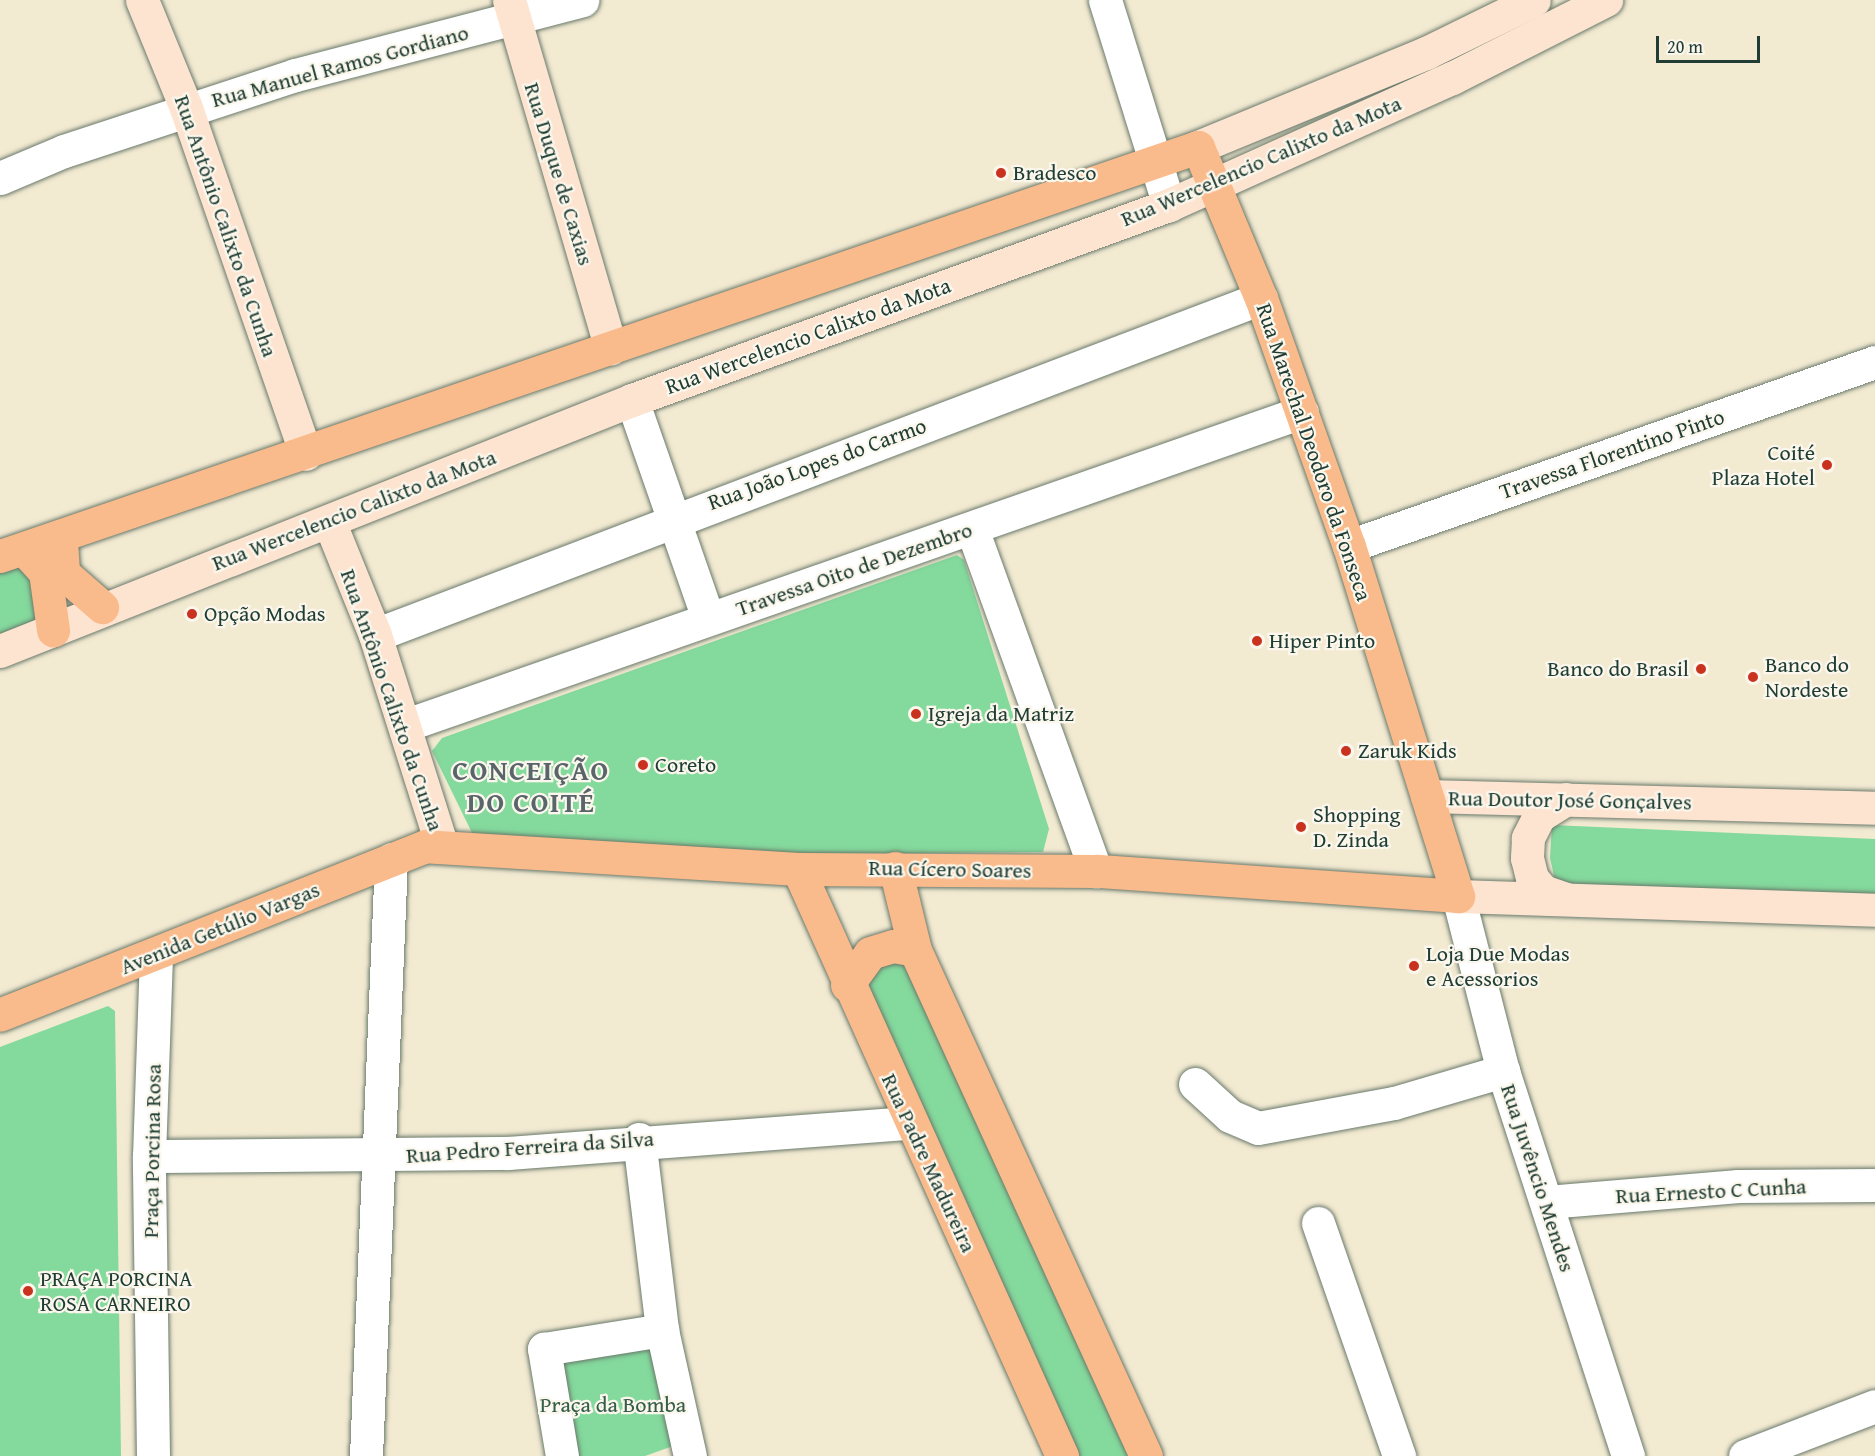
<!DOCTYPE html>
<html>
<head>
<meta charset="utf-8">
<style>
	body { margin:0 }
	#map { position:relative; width:1875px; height:1456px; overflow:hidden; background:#f3ead2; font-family:"Gentium Book Plus",serif }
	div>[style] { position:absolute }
	.green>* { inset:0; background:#84d99d }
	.roads { filter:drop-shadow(0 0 2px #697a6b) drop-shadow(0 0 2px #697a6b) }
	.street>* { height:33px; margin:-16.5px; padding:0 16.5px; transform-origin:16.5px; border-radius:16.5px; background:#fff }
	.secondary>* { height:33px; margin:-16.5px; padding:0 16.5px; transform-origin:16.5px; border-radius:16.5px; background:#fde4d1 }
	.primary>* { height:33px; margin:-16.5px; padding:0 16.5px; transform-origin:16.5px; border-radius:16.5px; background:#fabb8c }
	.dots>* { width:16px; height:16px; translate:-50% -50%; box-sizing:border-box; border:3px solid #fbf7ec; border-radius:50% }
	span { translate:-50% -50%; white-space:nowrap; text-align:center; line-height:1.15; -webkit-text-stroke:4.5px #fbf7ec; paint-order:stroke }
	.street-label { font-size:22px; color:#1f3d34 }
	.poi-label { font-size:22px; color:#1f3d34 }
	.left { translate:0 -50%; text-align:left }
	.right { translate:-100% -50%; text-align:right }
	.park-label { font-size:22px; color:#335c49 }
	.district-label { font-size:28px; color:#5a646b; font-weight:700; letter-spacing:1.5px }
	.scale { position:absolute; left:1656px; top:36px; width:104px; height:27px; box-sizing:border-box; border:3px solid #1f3d34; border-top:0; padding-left:8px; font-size:18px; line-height:21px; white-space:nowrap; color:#1f3d34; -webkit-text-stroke:4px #fbf7ec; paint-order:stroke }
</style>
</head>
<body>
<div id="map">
	<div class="green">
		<div style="clip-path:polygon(957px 555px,964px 560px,1049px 829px,1043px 852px,787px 854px,476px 841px,432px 751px,442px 738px)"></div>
		<div style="clip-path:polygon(28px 564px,42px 617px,0 635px,0 573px)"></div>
		<div style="clip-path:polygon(1552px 825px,1875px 839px,1875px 905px,1557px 889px,1550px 858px)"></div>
		<div style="clip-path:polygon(904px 955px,1131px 1456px,1072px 1456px,859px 978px)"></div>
		<div style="clip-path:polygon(108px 1006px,115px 1011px,121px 1456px,0 1456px,0 1047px)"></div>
		<div style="clip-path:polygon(649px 1341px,673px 1446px,645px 1456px,571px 1456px,555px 1361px)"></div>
	</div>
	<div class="roads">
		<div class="street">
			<div style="left:1105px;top:0;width:215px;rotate:72.7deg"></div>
			<div style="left:0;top:178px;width:69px;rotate:-22.9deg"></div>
			<div style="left:64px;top:151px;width:243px;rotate:-18.2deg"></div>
			<div style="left:295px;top:75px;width:297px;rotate:-14.6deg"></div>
			<div style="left:632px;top:400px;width:231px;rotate:70.8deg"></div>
			<div style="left:972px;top:529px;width:364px;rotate:70.1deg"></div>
			<div style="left:1349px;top:546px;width:557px;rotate:-19.28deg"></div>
			<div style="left:375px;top:635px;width:948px;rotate:-20.82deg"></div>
			<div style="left:406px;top:725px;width:949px;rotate:-19.26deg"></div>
			<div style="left:1458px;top:896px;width:181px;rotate:75.6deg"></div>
			<div style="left:1503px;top:1071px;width:405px;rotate:72deg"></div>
			<div style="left:1195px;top:1084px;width:47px;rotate:42.4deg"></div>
			<div style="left:1230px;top:1116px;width:30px;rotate:23deg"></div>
			<div style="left:1258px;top:1128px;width:138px;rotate:-10.4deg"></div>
			<div style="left:1394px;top:1103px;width:114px;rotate:-16.4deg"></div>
			<div style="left:639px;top:1139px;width:192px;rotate:83.1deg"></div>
			<div style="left:662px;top:1330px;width:129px;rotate:77.5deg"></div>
			<div style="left:149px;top:1156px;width:359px;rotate:-0.5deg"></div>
			<div style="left:508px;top:1153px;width:402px;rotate:-4.3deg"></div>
			<div style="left:1547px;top:1202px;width:192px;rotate:-4.8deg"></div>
			<div style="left:1738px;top:1186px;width:137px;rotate:-0.4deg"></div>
			<div style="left:1318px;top:1223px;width:247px;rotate:70.8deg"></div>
			<div style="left:153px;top:1456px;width:300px;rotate:-90.8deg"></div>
			<div style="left:149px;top:1156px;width:201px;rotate:-88deg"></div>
			<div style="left:366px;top:1456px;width:597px;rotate:-87.6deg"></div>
			<div style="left:562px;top:1456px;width:109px;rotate:-99.5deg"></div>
			<div style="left:544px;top:1349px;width:120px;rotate:-9.1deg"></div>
			<div style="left:1745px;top:1456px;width:139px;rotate:-21deg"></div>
		</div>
		<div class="secondary">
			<div style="left:142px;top:0;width:117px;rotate:67.8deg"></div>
			<div style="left:186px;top:108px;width:366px;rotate:70.9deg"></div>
			<div style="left:509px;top:0;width:363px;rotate:73.7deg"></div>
			<div style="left:1198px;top:147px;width:247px;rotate:-22.4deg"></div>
			<div style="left:1426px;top:53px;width:120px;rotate:-26.1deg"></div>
			<div style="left:329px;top:521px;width:123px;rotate:68deg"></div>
			<div style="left:375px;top:635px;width:221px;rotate:72.4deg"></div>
			<div style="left:0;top:651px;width:680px;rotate:-21.66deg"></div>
			<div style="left:632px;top:400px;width:571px;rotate:-19.96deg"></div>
			<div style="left:1169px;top:205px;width:310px;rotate:-24.2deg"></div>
			<div style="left:1452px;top:78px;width:173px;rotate:-26.9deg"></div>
			<div style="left:1427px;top:796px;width:448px;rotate:1.5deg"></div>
			<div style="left:1566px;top:799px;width:32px;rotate:148deg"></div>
			<div style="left:1539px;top:816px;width:25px;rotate:117deg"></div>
			<div style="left:1528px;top:838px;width:20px;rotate:93deg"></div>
			<div style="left:1527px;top:858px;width:21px;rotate:76deg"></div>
			<div style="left:1532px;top:878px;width:17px;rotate:50deg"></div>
			<div style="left:1543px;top:891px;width:24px;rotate:19deg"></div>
			<div style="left:1458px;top:896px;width:417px;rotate:1.9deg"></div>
		</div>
		<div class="primary">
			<div style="left:61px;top:542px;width:31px;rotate:86deg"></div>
			<div style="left:63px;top:573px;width:52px;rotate:41.1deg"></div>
			<div style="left:24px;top:549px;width:31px;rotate:48deg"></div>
			<div style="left:45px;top:572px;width:59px;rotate:82.1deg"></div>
			<div style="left:0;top:556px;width:1266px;rotate:-18.85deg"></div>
			<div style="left:1198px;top:147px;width:164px;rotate:67.4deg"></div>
			<div style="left:1261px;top:298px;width:263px;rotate:70.5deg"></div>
			<div style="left:1349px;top:546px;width:367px;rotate:72.7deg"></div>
			<div style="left:1458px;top:896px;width:363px;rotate:-176deg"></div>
			<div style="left:1096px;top:871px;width:298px;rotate:-179.6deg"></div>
			<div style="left:798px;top:869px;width:373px;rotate:-176.5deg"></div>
			<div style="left:426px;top:846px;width:458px;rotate:158.4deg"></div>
			<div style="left:895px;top:868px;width:84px;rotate:76.3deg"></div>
			<div style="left:915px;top:950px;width:556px;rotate:65.46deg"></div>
			<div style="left:798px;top:869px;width:644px;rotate:65.78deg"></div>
			<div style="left:847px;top:985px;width:39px;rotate:-54deg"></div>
			<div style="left:870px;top:953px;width:24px;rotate:-17deg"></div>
			<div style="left:893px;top:946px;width:22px;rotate:10deg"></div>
		</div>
	</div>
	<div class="dots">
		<div style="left:1001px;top:173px;background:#c8321e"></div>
		<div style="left:1827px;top:465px;background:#c8321e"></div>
		<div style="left:192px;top:614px;background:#c8321e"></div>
		<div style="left:1257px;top:641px;background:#c8321e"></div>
		<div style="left:1701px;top:669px;background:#c8321e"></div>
		<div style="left:1753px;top:677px;background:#c8321e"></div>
		<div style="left:916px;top:714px;background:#c8321e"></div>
		<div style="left:1346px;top:751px;background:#c8321e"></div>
		<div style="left:643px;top:765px;background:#c8321e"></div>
		<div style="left:1301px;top:827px;background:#c8321e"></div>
		<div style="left:1414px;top:966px;background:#c8321e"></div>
		<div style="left:28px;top:1291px;background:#c8321e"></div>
	</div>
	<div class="street-label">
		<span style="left:340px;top:66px;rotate:-15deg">Rua Manuel Ramos Gordiano</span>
		<span style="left:1261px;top:161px;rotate:-23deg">Rua Wercelencio Calixto da Mota</span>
		<span style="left:559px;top:174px;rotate:73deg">Rua Duque de Caxias</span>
		<span style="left:226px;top:226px;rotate:71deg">Rua Antônio Calixto da Cunha</span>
		<span style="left:808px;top:336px;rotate:-20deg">Rua Wercelencio Calixto da Mota</span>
		<span style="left:1314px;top:452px;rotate:71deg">Rua Marechal Deodoro da Fonseca</span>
		<span style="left:1612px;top:454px;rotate:-19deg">Travessa Florentino Pinto</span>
		<span style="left:817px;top:464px;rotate:-20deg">Rua João Lopes do Carmo</span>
		<span style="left:354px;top:510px;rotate:-21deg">Rua Wercelencio Calixto da Mota</span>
		<span style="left:854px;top:569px;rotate:-19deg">Travessa Oito de Dezembro</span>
		<span style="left:392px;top:700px;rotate:71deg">Rua Antônio Calixto da Cunha</span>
		<span style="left:1570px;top:800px;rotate:1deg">Rua Doutor José Gonçalves</span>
		<span style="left:950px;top:869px;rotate:1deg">Rua Cícero Soares</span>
		<span style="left:220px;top:928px;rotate:-22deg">Avenida Getúlio Vargas</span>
		<span style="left:530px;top:1147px;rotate:-4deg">Rua Pedro Ferreira da Silva</span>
		<span style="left:152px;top:1151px;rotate:-89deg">Praça Porcina Rosa</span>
		<span style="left:929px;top:1163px;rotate:65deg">Rua Padre Madureira</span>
		<span style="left:1538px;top:1178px;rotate:72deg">Rua Juvêncio Mendes</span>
		<span style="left:1711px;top:1191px;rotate:-3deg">Rua Ernesto C Cunha</span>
	</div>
	<div class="poi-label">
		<span class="left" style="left:1013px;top:173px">Bradesco</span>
		<span class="right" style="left:1815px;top:465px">Coité<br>Plaza Hotel</span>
		<span class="left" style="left:204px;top:614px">Opção Modas</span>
		<span class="left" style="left:1269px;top:641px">Hiper Pinto</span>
		<span class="left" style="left:1765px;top:677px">Banco do<br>Nordeste</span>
		<span class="right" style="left:1689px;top:669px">Banco do Brasil</span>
		<span class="left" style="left:928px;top:714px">Igreja da Matriz</span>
		<span class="left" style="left:1358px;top:751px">Zaruk Kids</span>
		<span class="left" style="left:655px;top:765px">Coreto</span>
		<span class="left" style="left:1313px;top:827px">Shopping<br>D. Zinda</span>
		<span class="left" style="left:1426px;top:966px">Loja Due Modas<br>e Acessorios</span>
		<span class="left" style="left:40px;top:1291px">PRAÇA PORCINA<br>ROSA CARNEIRO</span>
	</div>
	<div class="park-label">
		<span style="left:613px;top:1405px">Praça da Bomba</span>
	</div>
	<div class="district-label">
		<span style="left:531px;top:786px">CONCEIÇÃO<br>DO COITÉ</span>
	</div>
	<div class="scale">20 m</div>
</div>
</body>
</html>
